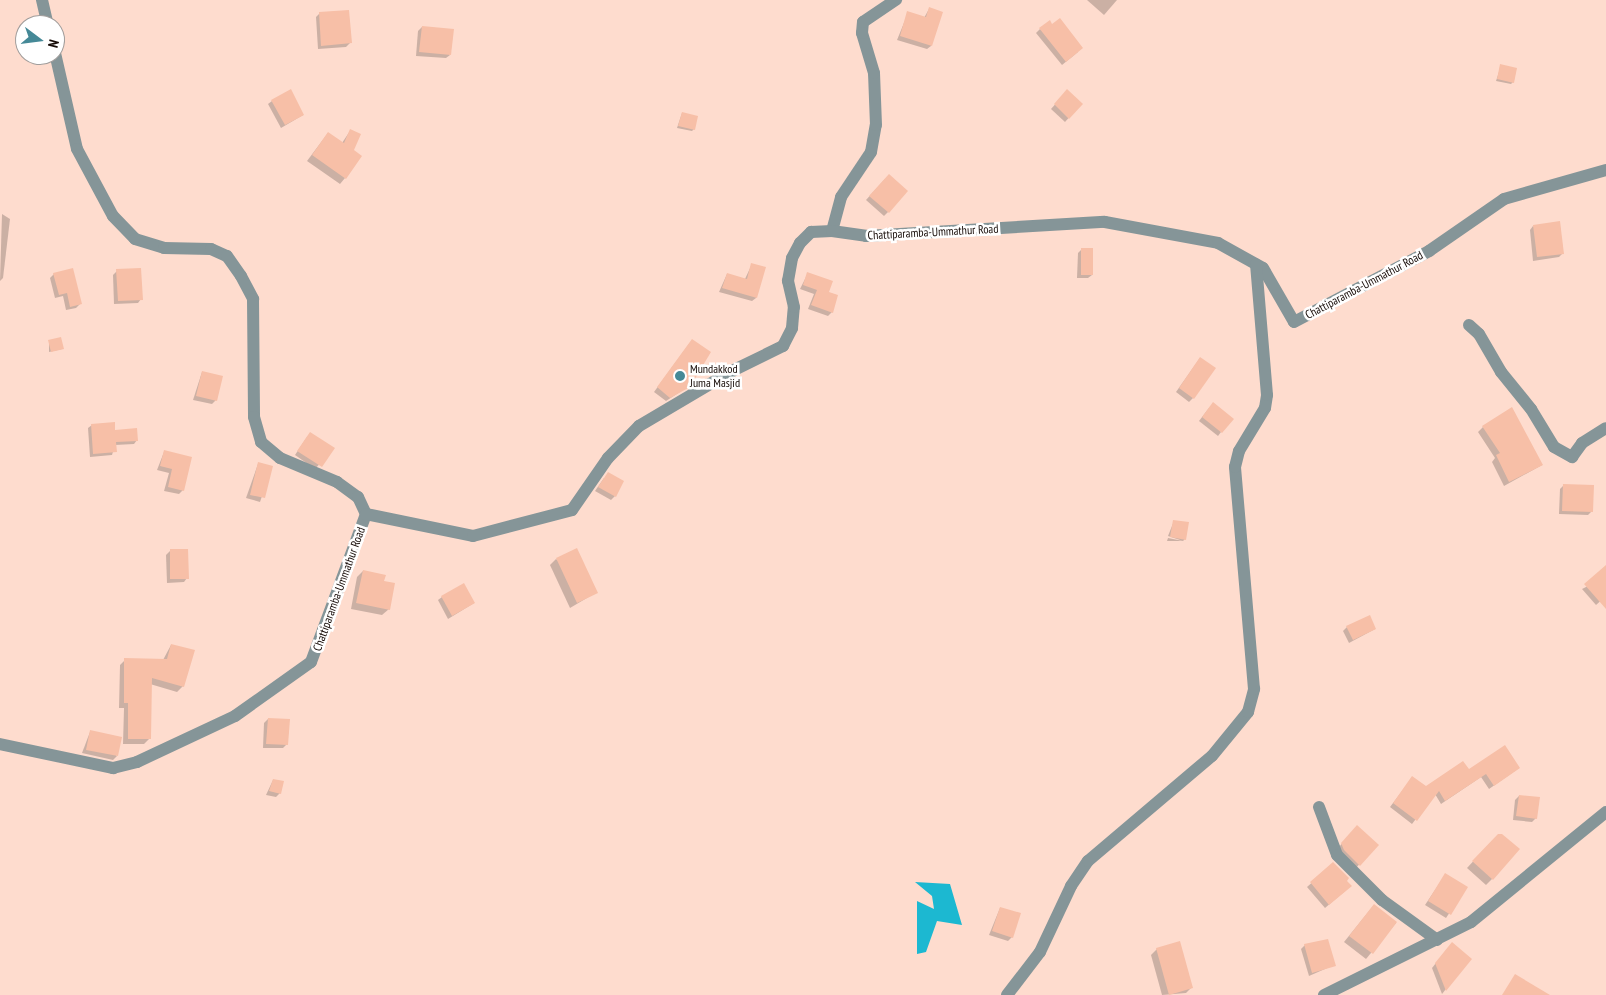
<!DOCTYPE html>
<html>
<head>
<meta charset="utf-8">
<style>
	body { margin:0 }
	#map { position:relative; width:1606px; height:995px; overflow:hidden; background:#fedcce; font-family:"PT Sans Narrow",sans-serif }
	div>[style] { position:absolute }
	.water>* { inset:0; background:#1cb8d1 }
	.shadow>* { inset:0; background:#0003 }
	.building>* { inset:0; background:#f7bfa7 }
	.minor>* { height:12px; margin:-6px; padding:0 6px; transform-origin:6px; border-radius:6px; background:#859598 }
	.dots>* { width:14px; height:14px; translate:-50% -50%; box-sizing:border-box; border:2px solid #fff; border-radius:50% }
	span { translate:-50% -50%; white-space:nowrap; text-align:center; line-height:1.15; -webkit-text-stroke:5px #fff; paint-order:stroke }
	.street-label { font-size:12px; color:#150a06 }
	.poi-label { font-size:12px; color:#150a06 }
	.left { translate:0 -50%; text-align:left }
	.north { position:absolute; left:15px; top:15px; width:50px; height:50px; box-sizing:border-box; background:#fff; border:1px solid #a19d9b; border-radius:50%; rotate:105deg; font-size:14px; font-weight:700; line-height:20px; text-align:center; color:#150a06 }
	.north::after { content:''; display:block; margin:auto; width:18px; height:22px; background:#458997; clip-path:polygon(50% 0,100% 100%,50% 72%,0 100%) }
</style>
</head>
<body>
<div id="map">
	<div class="water">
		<div style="clip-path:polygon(915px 882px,950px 884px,962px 925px,937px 921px,926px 952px,917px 954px,917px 901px,934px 909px,932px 896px)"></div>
	</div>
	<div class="shadow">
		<div style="clip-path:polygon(1087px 0,1117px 0,1104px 15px)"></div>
		<div style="clip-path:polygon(929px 9px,931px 46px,927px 49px,897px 40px,908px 13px,924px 18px)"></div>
		<div style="clip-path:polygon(320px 13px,350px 43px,346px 47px,318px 49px,316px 17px)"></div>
		<div style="clip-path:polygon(422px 27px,450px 55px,446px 58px,416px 56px,418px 31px)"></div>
		<div style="clip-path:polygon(1040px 29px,1078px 52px,1062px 65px,1036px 33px)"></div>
		<div style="clip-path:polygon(1501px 66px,1513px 82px,1511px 84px,1496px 81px)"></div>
		<div style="clip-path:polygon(1067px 91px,1081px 104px,1065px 122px,1051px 109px)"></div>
		<div style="clip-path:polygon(272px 101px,303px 115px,281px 128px,268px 104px)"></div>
		<div style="clip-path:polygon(682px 113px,694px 129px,692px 131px,677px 128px)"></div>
		<div style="clip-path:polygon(350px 131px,353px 150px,345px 178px,340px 184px,307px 161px,328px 133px,342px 143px)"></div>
		<div style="clip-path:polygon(885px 179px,888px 212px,884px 216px,866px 200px)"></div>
		<div style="clip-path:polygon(2px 214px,10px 219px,3px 278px,0 281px)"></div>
		<div style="clip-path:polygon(1533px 226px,1563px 253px,1559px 257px,1533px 261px,1530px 230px)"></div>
		<div style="clip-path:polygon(1082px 249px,1092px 275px,1088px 278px,1077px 278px,1078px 253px)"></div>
		<div style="clip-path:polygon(752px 264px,756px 298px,752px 301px,719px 292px,727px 274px,745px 279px)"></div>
		<div style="clip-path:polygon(117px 271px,141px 299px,138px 303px,114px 304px,113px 275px)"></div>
		<div style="clip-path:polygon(808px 273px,827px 293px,832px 312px,828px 316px,808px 309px,814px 294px,800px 289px)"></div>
		<div style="clip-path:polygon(54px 274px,80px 304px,76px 308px,66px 310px,63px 296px,55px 298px,50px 278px)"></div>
		<div style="clip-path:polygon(49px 341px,62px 349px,49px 352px)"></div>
		<div style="clip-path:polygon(689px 344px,689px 386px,666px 401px,654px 392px)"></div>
		<div style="clip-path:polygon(1200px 358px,1193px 398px,1189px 402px,1176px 392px)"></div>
		<div style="clip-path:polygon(202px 372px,216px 400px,212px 404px,193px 400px)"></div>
		<div style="clip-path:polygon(1209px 408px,1221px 432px,1218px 436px,1199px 421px)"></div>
		<div style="clip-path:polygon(92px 425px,114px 431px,137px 440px,134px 444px,115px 445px,112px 455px,90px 457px,88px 428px)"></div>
		<div style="clip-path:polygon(1483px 427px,1542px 465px,1504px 486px,1492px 462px,1495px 458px,1478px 432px)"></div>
		<div style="clip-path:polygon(307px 437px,333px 449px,315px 469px,295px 455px)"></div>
		<div style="clip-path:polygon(164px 452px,183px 490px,179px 494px,164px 491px,169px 473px,157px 470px)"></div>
		<div style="clip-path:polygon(258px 464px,272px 467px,260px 502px,246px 498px)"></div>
		<div style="clip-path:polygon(604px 478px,615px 496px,611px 500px,595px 491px)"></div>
		<div style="clip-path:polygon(1564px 485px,1592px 511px,1588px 515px,1559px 514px,1560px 489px)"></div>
		<div style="clip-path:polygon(1174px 521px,1185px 539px,1183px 541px,1168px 536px)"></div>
		<div style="clip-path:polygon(1168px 538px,1183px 541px,1167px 541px)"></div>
		<div style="clip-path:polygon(170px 551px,187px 578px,184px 582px,167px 583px,166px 555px)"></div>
		<div style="clip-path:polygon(556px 559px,597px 592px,570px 608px,550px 565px)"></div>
		<div style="clip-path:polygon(363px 571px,383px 582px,389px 609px,382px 615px,351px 609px,357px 577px)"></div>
		<div style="clip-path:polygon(1606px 577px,1606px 596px,1596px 605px,1582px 589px)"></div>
		<div style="clip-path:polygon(442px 597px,474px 603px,448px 619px,438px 600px)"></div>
		<div style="clip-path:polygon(1347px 627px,1375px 629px,1349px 643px,1343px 631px)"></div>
		<div style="clip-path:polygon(171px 645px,183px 686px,177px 692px,150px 684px,150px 738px,144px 744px,123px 744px,124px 708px,119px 708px,120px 665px,125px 660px,163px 660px)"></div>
		<div style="clip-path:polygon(268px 719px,287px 744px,283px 748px,263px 748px,264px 723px)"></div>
		<div style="clip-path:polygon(90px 732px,117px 756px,113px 760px,82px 753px)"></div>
		<div style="clip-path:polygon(1519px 768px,1489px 789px,1481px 777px,1441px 804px,1435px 794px,1412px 824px,1390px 807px,1409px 782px,1425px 788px,1468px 771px)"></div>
		<div style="clip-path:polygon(273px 780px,280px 793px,276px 797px,266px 795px)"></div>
		<div style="clip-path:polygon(1519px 796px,1536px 818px,1532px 822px,1513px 820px,1515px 800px)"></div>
		<div style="clip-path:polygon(1357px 827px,1377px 845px,1355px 869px,1338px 848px)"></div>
		<div style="clip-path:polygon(1492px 841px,1492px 879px,1486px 885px,1467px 868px)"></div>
		<div style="clip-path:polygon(1333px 864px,1346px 890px,1325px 908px,1307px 887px)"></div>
		<div style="clip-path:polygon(1445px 875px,1466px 888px,1446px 918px,1425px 905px)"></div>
		<div style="clip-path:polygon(1374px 905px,1396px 923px,1366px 959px,1344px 942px)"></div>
		<div style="clip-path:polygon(1000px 908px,1012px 937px,1008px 941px,989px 935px)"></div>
		<div style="clip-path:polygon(1305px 945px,1334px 965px,1309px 976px,1301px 949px)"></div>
		<div style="clip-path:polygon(1448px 948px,1470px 959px,1442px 994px,1432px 968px)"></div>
		<div style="clip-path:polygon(1157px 949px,1192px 987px,1186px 993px,1162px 995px,1151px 955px)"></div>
	</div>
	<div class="building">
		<div style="clip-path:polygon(929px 7px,943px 12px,932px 46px,900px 36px,907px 11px,926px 17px)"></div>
		<div style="clip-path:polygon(349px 10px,352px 43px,321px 46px,319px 12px)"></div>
		<div style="clip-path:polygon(1060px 18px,1083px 48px,1066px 62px,1039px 28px,1050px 20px,1052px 24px)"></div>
		<div style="clip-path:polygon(422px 26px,454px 29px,451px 55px,419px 52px)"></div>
		<div style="clip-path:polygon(1500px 64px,1517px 68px,1514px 83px,1497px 79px)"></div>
		<div style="clip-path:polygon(291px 89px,304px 115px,285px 125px,271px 100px)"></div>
		<div style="clip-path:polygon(1067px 89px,1083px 104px,1069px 119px,1054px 104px)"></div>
		<div style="clip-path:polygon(682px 112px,698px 116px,695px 130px,678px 126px)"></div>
		<div style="clip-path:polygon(350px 129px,361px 134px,354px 150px,362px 156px,346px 179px,312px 155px,328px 132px,344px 143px)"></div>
		<div style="clip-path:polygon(889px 174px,908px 191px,889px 213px,869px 196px)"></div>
		<div style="clip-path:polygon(1560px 221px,1564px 254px,1537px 257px,1533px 225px)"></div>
		<div style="clip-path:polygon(1081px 248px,1093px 248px,1093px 275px,1081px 275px)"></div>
		<div style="clip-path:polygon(751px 263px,766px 267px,757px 298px,722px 288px,727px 273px,747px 279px)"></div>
		<div style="clip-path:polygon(73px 268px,82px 304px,70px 307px,67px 293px,59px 295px,53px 273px)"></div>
		<div style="clip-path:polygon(141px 268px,143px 300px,118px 301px,116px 269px)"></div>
		<div style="clip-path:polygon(807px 272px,833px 281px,829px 292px,838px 295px,833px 313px,811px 305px,817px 290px,803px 285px)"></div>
		<div style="clip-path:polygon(61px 337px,64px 349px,51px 352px,48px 340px)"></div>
		<div style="clip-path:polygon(692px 339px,711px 352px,690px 387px,670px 398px,657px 387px)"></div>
		<div style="clip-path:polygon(1200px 357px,1216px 368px,1194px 399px,1179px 388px)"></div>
		<div style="clip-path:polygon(202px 371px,223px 376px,217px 401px,196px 396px)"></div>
		<div style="clip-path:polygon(1213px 402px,1234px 419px,1222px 433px,1202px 417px)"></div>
		<div style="clip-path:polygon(1512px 407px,1543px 465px,1509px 482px,1496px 455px,1500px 453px,1482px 426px)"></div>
		<div style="clip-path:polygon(115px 422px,115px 430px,137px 428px,138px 441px,116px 442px,117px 452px,93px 454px,91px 424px)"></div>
		<div style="clip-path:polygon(310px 432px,335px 448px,322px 467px,297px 451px)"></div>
		<div style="clip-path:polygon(164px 450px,192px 457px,184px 491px,168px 487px,172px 469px,160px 466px)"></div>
		<div style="clip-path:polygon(258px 462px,273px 466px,265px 498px,250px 495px)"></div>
		<div style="clip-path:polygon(608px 472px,624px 481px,616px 497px,598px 487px)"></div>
		<div style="clip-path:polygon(1563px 484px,1594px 485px,1593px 512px,1562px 511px)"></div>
		<div style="clip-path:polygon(1173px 520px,1189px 522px,1186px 540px,1170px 537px)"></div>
		<div style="clip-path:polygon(577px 548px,598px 593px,577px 603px,556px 558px)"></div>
		<div style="clip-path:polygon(170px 549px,188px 549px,189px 579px,170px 579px)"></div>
		<div style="clip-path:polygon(1606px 565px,1606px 609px,1584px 584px)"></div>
		<div style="clip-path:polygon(363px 570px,386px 575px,384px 581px,395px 583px,390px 610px,356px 603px)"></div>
		<div style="clip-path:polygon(464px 583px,475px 603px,452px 616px,441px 596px)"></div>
		<div style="clip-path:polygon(1370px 615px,1376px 629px,1353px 640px,1346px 626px)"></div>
		<div style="clip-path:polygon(171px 644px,195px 650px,184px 687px,152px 678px,151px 739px,128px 739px,128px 703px,124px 703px,124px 658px,167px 659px)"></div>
		<div style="clip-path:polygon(268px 718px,290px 719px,288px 745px,266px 744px)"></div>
		<div style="clip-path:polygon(90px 730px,122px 737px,118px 756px,86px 750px)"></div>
		<div style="clip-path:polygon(1505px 745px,1520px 768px,1494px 786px,1486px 774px,1445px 801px,1439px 791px,1417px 821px,1393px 803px,1412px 776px,1426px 786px,1463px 761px,1469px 769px)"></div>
		<div style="clip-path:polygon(273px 779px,284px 781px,281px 794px,269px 791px)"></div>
		<div style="clip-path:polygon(1519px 795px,1540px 797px,1537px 819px,1516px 816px)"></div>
		<div style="clip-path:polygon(1357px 825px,1379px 845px,1360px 866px,1344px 850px,1341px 843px)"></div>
		<div style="clip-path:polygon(1498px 834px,1502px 834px,1520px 849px,1493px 880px,1472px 861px)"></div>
		<div style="clip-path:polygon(1333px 862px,1349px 878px,1347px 881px,1352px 886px,1329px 905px,1310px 882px)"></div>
		<div style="clip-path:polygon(1445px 873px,1468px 887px,1451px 915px,1428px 901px)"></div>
		<div style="clip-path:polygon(1374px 904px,1397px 922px,1373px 954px,1349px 936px)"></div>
		<div style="clip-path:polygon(1000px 907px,1021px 913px,1013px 938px,992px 931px)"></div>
		<div style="clip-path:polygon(1328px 939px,1336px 966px,1312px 973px,1304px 944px)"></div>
		<div style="clip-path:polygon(1180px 941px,1193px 988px,1169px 995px,1156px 948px)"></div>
		<div style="clip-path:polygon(1452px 942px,1472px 959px,1446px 991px,1435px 963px)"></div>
		<div style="clip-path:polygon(1515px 974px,1550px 995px,1502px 995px)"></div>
	</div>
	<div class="minor">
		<div style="left:42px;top:0;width:26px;rotate:77deg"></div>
		<div style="left:55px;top:53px;width:98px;rotate:77.1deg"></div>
		<div style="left:77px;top:149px;width:76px;rotate:61.8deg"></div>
		<div style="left:113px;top:216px;width:32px;rotate:46deg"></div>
		<div style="left:135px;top:239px;width:30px;rotate:17deg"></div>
		<div style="left:164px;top:248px;width:47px;rotate:1.2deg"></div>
		<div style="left:211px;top:249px;width:17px;rotate:24deg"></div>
		<div style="left:227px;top:256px;width:24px;rotate:55deg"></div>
		<div style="left:241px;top:276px;width:26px;rotate:62deg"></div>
		<div style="left:253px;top:299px;width:118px;rotate:89.5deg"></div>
		<div style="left:254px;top:417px;width:26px;rotate:74deg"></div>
		<div style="left:261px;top:442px;width:25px;rotate:40deg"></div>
		<div style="left:280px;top:458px;width:62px;rotate:22.8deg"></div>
		<div style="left:337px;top:482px;width:26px;rotate:36deg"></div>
		<div style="left:358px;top:497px;width:19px;rotate:65deg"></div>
		<div style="left:832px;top:231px;width:35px;rotate:-75deg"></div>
		<div style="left:841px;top:197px;width:54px;rotate:-56.3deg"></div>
		<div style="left:871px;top:152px;width:27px;rotate:-80deg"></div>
		<div style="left:876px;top:125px;width:52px;rotate:-92.2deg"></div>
		<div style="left:874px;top:73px;width:42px;rotate:-106.7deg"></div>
		<div style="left:862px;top:33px;width:11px;rotate:-85deg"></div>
		<div style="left:863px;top:22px;width:40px;rotate:-34deg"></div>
		<div style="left:1469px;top:325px;width:13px;rotate:42deg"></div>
		<div style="left:1479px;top:334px;width:44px;rotate:59.9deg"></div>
		<div style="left:1501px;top:372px;width:48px;rotate:51deg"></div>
		<div style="left:1531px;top:409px;width:44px;rotate:58.8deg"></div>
		<div style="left:1554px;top:447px;width:21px;rotate:29deg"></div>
		<div style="left:1572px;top:457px;width:17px;rotate:-54deg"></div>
		<div style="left:1582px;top:443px;width:28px;rotate:-32deg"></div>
		<div style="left:0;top:744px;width:116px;rotate:12deg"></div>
		<div style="left:113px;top:768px;width:25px;rotate:-14deg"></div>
		<div style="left:137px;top:762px;width:108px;rotate:-25.1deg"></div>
		<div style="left:235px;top:716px;width:93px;rotate:-35.4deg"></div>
		<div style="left:311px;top:662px;width:158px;rotate:-69.6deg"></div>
		<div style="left:366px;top:514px;width:109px;rotate:11.6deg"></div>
		<div style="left:473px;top:536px;width:102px;rotate:-14.7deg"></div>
		<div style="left:572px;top:510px;width:63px;rotate:-55.3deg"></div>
		<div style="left:608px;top:458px;width:45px;rotate:-45.9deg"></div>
		<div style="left:639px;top:426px;width:108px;rotate:-30.6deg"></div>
		<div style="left:732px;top:371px;width:57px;rotate:-26.1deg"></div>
		<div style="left:783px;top:346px;width:20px;rotate:-63deg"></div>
		<div style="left:792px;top:328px;width:21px;rotate:-85deg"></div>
		<div style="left:794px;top:307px;width:27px;rotate:-103deg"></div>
		<div style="left:788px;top:281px;width:23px;rotate:-80deg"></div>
		<div style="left:792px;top:258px;width:17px;rotate:-62deg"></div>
		<div style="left:800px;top:243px;width:16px;rotate:-45deg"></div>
		<div style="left:811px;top:232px;width:21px;rotate:-3deg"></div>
		<div style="left:832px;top:231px;width:34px;rotate:8deg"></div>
		<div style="left:866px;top:236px;width:239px;rotate:-3.4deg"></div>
		<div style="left:1105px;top:222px;width:115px;rotate:10.5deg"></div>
		<div style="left:1218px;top:243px;width:51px;rotate:29.1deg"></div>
		<div style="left:1263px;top:268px;width:62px;rotate:60.1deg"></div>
		<div style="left:1294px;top:322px;width:153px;rotate:-27.7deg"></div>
		<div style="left:1429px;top:251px;width:91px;rotate:-34.7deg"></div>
		<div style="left:1504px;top:199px;width:106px;rotate:-15.9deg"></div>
		<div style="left:1319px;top:807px;width:51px;rotate:69.4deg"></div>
		<div style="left:1337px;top:855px;width:64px;rotate:45deg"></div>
		<div style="left:1382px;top:900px;width:68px;rotate:36deg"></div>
		<div style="left:1007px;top:995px;width:54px;rotate:-52.5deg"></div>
		<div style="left:1040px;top:952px;width:73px;rotate:-64.8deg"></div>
		<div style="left:1071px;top:886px;width:30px;rotate:-56deg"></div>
		<div style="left:1088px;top:861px;width:162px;rotate:-40.3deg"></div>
		<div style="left:1212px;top:756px;width:57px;rotate:-50.7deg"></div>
		<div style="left:1248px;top:712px;width:24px;rotate:-75deg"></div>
		<div style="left:1254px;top:689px;width:223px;rotate:-94.9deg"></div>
		<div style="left:1235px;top:467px;width:16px;rotate:-76deg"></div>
		<div style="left:1239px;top:451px;width:50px;rotate:-58.8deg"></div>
		<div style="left:1265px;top:408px;width:13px;rotate:-81deg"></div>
		<div style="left:1267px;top:395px;width:131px;rotate:-94.8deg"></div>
		<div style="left:1324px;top:995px;width:164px;rotate:-26.4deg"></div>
		<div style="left:1471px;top:922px;width:174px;rotate:-39.2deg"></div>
	</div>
	<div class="dots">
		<div style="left:680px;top:376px;background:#458997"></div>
	</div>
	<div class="street-label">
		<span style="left:933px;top:232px;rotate:-3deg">Chattiparamba-Ummathur Road</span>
		<span style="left:1364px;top:285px;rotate:-28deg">Chattiparamba-Ummathur Road</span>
		<span style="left:339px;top:589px;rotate:-70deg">Chattiparamba-Ummathur Road</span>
	</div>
	<div class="poi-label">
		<span class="left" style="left:690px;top:376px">Mundakkod<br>Juma Masjid</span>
	</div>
	<div class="north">N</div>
</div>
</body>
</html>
